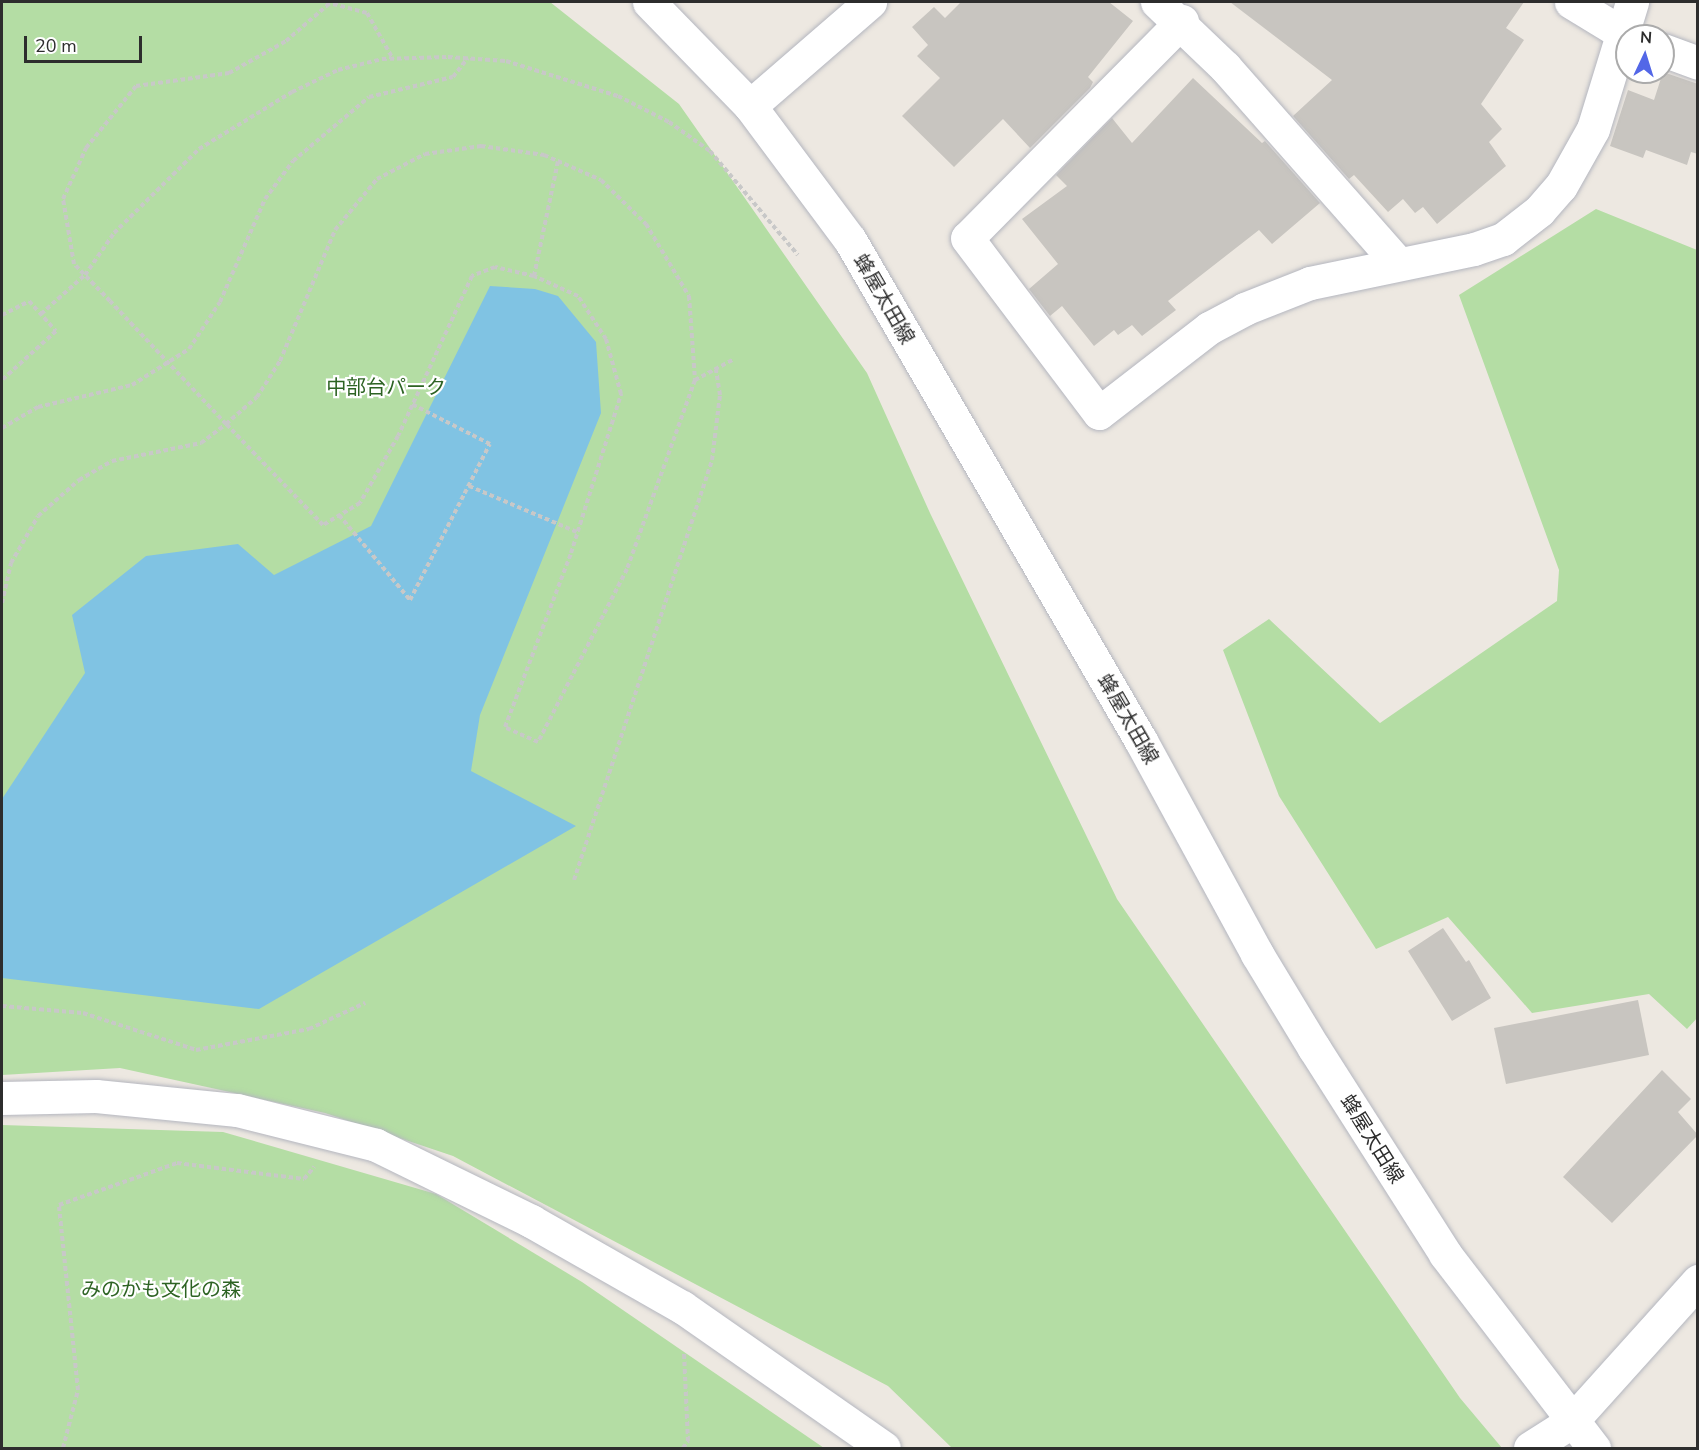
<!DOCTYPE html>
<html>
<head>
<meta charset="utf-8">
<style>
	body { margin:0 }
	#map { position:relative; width:1699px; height:1450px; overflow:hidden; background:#ede8e1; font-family:"Nunito Sans","Noto Sans JP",sans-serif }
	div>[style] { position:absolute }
	.green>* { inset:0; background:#b4dda4 }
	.water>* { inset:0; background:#80c3e3 }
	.building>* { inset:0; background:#c8c5c0 }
	.path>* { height:4px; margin-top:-2px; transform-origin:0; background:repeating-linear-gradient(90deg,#c8c8c8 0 4.5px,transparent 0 7.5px) }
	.roads { filter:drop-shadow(0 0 2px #b4b6bf) drop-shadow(0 0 2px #b4b6bf) }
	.street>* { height:33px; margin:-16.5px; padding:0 16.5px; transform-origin:16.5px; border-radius:16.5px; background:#fff }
	.secondary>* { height:33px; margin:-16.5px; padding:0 16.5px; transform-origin:16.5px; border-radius:16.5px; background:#fff }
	span { translate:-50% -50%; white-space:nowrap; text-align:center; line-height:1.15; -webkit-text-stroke:4.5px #fff; paint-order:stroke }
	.street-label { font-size:20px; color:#2d2d2d }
	.park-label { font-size:20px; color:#2d6323 }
	.frame { position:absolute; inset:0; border:3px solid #2d2d2d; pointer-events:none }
	.north { position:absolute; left:1615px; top:24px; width:60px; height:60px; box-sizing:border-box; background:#fff; border:2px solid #ababab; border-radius:50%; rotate:4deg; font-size:16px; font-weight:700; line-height:24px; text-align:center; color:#2d2d2d }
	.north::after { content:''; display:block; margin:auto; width:21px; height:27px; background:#5367e7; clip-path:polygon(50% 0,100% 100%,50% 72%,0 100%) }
	.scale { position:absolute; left:24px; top:36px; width:118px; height:27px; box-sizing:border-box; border:3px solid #2d2d2d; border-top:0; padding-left:8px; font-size:18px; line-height:21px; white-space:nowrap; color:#2d2d2d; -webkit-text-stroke:4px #fff; paint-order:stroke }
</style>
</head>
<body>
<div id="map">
	<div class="green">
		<div style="clip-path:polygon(2px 2px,550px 2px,679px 104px,867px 373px,930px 513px,1117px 899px,1460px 1398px,1502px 1448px,952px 1448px,888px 1386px,453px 1156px,325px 1113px,120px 1068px,2px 1075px)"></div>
		<div style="clip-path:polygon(1596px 209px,1697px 250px,1698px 1017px,1687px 1029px,1649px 994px,1532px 1013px,1448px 917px,1376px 949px,1279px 796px,1223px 650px,1269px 619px,1380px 723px,1557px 601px,1559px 570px,1459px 295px)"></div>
		<div style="clip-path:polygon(2px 1125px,223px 1132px,436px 1194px,582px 1282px,824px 1448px,2px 1448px)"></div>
	</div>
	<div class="water">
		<div style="clip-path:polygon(490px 286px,535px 289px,558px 296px,596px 342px,601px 413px,480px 715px,471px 771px,576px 826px,259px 1009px,2px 978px,2px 799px,85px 673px,72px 615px,146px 556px,238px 544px,274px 575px,371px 526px)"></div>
	</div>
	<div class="building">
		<div style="clip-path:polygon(961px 2px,1109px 2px,1133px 21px,1088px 77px,1093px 82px,1090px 88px,1030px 148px,1003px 119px,954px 167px,902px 116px,940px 78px,917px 56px,928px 45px,912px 27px,934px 7px,945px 18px)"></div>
		<div style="clip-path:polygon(1230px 2px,1524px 2px,1506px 28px,1524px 40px,1481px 104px,1502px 129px,1489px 142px,1506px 166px,1437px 224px,1423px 207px,1415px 213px,1403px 199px,1388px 212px,1354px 175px,1349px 179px,1293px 116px,1332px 80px)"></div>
		<div style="clip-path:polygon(1663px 72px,1698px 84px,1698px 154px,1691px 152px,1687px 165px,1646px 150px,1643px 158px,1610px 146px,1628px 90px,1654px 100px)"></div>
		<div style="clip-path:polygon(1193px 78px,1262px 143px,1265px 141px,1320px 203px,1272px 244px,1259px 230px,1168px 301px,1176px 310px,1142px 336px,1132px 325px,1118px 335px,1114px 330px,1094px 346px,1062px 306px,1050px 316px,1029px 289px,1058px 264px,1022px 219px,1067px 186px,1056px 175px,1112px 118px,1132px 143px)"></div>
		<div style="clip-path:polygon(1443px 928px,1466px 962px,1469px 960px,1491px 998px,1452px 1021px,1408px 951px)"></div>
		<div style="clip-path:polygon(1638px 1000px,1649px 1055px,1506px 1084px,1494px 1028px)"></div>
		<div style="clip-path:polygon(1662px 1070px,1691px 1099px,1678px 1112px,1698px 1135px,1612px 1223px,1563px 1177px)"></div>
	</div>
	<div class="path">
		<div style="left:326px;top:2px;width:42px;rotate:15deg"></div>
		<div style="left:367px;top:13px;width:53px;rotate:60.5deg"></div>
		<div style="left:534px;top:276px;width:117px;rotate:-78.2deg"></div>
		<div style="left:41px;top:314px;width:59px;rotate:-41.6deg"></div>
		<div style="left:85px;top:275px;width:51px;rotate:-55.4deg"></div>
		<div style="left:114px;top:233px;width:120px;rotate:-44.7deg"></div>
		<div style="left:199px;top:149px;width:109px;rotate:-31.5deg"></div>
		<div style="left:292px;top:92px;width:51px;rotate:-25.6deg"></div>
		<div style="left:338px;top:70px;width:45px;rotate:-14deg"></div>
		<div style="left:382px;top:59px;width:66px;rotate:-1.7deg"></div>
		<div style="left:448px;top:57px;width:58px;rotate:3.9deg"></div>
		<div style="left:506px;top:61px;width:117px;rotate:17.4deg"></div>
		<div style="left:618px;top:96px;width:57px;rotate:27deg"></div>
		<div style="left:669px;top:122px;width:50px;rotate:35.3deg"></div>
		<div style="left:710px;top:151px;width:136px;rotate:49.8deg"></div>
		<div style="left:2px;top:315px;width:30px;rotate:-27deg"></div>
		<div style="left:29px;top:301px;width:40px;rotate:48deg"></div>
		<div style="left:56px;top:331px;width:73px;rotate:137.8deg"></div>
		<div style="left:695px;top:380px;width:44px;rotate:-28.3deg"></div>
		<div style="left:2px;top:428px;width:42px;rotate:-30.3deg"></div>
		<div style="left:38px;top:407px;width:97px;rotate:-13.2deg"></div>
		<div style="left:132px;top:385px;width:67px;rotate:-32.3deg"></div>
		<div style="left:189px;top:349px;width:56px;rotate:-56.6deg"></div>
		<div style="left:220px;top:302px;width:112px;rotate:-66.4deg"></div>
		<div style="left:265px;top:199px;width:47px;rotate:-53.6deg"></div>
		<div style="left:293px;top:161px;width:99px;rotate:-40.1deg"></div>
		<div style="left:369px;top:97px;width:86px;rotate:-13.4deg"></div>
		<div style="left:453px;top:77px;width:24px;rotate:-52deg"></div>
		<div style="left:469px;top:486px;width:117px;rotate:23.1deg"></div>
		<div style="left:339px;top:515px;width:111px;rotate:50.1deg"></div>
		<div style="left:410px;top:600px;width:175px;rotate:-62.9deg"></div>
		<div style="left:490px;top:444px;width:88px;rotate:-152.9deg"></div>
		<div style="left:2px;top:603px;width:41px;rotate:-77.3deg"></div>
		<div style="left:11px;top:563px;width:54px;rotate:-60.1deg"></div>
		<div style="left:38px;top:516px;width:55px;rotate:-41.3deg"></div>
		<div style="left:79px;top:480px;width:38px;rotate:-30deg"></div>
		<div style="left:112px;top:461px;width:91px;rotate:-11.4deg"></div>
		<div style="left:201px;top:443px;width:31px;rotate:-37deg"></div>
		<div style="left:226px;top:424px;width:41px;rotate:-41.1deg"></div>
		<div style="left:257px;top:397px;width:43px;rotate:-57.4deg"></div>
		<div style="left:280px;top:361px;width:142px;rotate:-67.2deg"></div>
		<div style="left:335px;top:230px;width:66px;rotate:-50.5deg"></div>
		<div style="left:377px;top:179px;width:54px;rotate:-27.5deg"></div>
		<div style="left:425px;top:154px;width:57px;rotate:-8.1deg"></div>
		<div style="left:481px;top:146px;width:64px;rotate:8.1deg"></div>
		<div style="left:544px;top:155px;width:62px;rotate:23.7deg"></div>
		<div style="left:601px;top:180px;width:63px;rotate:44.4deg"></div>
		<div style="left:646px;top:224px;width:84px;rotate:59.2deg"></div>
		<div style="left:689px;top:296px;width:84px;rotate:85.9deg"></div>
		<div style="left:695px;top:380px;width:201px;rotate:109.8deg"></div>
		<div style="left:627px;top:569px;width:195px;rotate:117.2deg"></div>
		<div style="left:538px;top:742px;width:36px;rotate:-156deg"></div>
		<div style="left:505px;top:727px;width:186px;rotate:-69.2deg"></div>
		<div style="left:571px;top:553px;width:167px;rotate:-72.5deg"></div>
		<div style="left:621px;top:394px;width:57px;rotate:-105.3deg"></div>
		<div style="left:606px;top:339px;width:51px;rotate:-123.1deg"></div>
		<div style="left:578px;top:296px;width:48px;rotate:-155.6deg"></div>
		<div style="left:534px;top:276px;width:40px;rotate:-167deg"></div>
		<div style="left:495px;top:267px;width:25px;rotate:159deg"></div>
		<div style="left:472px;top:276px;width:176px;rotate:114.8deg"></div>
		<div style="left:398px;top:436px;width:77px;rotate:119.6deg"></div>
		<div style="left:360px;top:503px;width:43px;rotate:149.3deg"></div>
		<div style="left:323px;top:525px;width:140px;rotate:-133.8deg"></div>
		<div style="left:226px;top:424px;width:169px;rotate:-133.3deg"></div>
		<div style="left:110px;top:301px;width:52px;rotate:-134.2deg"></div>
		<div style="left:74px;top:264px;width:66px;rotate:-99.6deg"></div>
		<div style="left:63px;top:199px;width:56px;rotate:-65.7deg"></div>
		<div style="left:86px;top:148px;width:80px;rotate:-51.1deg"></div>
		<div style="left:136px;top:86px;width:94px;rotate:-8deg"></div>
		<div style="left:229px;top:73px;width:65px;rotate:-29.3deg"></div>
		<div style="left:286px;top:41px;width:60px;rotate:-40.9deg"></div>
		<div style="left:574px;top:880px;width:442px;rotate:-71.8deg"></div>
		<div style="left:712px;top:460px;width:65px;rotate:-83deg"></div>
		<div style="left:720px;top:395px;width:26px;rotate:-99deg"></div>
		<div style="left:2px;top:1006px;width:81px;rotate:4.9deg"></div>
		<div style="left:83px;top:1013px;width:119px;rotate:18.1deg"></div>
		<div style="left:196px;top:1050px;width:115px;rotate:-10.5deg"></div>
		<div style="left:309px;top:1029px;width:62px;rotate:-24.9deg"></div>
		<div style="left:63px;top:1448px;width:60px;rotate:-75.5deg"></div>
		<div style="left:78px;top:1390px;width:186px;rotate:-95.9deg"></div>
		<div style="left:59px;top:1205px;width:125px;rotate:-19.6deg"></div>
		<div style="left:177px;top:1163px;width:128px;rotate:7.2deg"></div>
		<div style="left:304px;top:1179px;width:16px;rotate:-50deg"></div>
		<div style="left:683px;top:1448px;width:9px;rotate:-54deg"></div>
		<div style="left:688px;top:1441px;width:88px;rotate:-92.6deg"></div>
	</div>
	<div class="roads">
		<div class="street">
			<div style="left:1157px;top:2px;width:94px;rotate:43.7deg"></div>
			<div style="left:1225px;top:67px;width:260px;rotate:48.6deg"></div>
			<div style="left:1571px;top:2px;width:66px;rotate:31.3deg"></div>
			<div style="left:1182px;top:21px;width:305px;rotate:134.7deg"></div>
			<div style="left:967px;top:238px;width:219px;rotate:53deg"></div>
			<div style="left:1099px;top:413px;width:139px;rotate:-37.7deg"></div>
			<div style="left:1209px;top:328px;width:40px;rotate:-28deg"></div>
			<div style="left:1244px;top:309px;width:71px;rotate:-21.5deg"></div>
			<div style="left:1310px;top:283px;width:167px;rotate:-11.7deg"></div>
			<div style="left:1474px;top:249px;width:31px;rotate:-19deg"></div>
			<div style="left:1503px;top:239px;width:46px;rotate:-37.9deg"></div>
			<div style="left:1539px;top:211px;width:33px;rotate:-49deg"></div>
			<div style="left:1561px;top:186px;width:65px;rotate:-60.7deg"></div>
			<div style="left:1593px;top:129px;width:133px;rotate:-72.9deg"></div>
			<div style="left:1663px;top:50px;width:37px;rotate:20deg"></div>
			<div style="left:1530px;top:1448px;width:49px;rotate:-32.4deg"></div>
			<div style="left:1571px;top:1422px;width:190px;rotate:-48deg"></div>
		</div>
		<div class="secondary">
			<div style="left:649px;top:2px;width:145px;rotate:45.8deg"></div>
			<div style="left:750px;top:106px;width:167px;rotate:53.3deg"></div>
			<div style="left:850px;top:240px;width:579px;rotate:59.85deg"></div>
			<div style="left:1141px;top:741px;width:243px;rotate:61.4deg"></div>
			<div style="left:1257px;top:954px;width:110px;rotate:58.8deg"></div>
			<div style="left:1314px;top:1048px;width:244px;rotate:57.5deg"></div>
			<div style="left:1445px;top:1254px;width:245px;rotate:52.5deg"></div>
			<div style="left:750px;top:106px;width:159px;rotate:-40.9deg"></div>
			<div style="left:2px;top:1098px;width:94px;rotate:-1.2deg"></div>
			<div style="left:96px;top:1096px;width:142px;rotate:5.7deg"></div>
			<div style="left:237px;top:1110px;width:143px;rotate:14.1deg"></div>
			<div style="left:376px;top:1145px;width:173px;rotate:26.1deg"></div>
			<div style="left:531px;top:1221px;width:174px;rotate:29.7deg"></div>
			<div style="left:682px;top:1307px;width:246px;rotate:34.9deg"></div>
		</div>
	</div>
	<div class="street-label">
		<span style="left:884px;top:299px;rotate:60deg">蜂屋太田線</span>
		<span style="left:1128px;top:719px;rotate:60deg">蜂屋太田線</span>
		<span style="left:1372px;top:1139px;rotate:58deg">蜂屋太田線</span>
	</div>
	<div class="park-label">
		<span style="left:386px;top:387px">中部台パーク</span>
		<span style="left:161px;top:1289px">みのかも文化の森</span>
	</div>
	<div class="frame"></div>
	<div class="north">N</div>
	<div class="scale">20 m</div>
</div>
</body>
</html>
